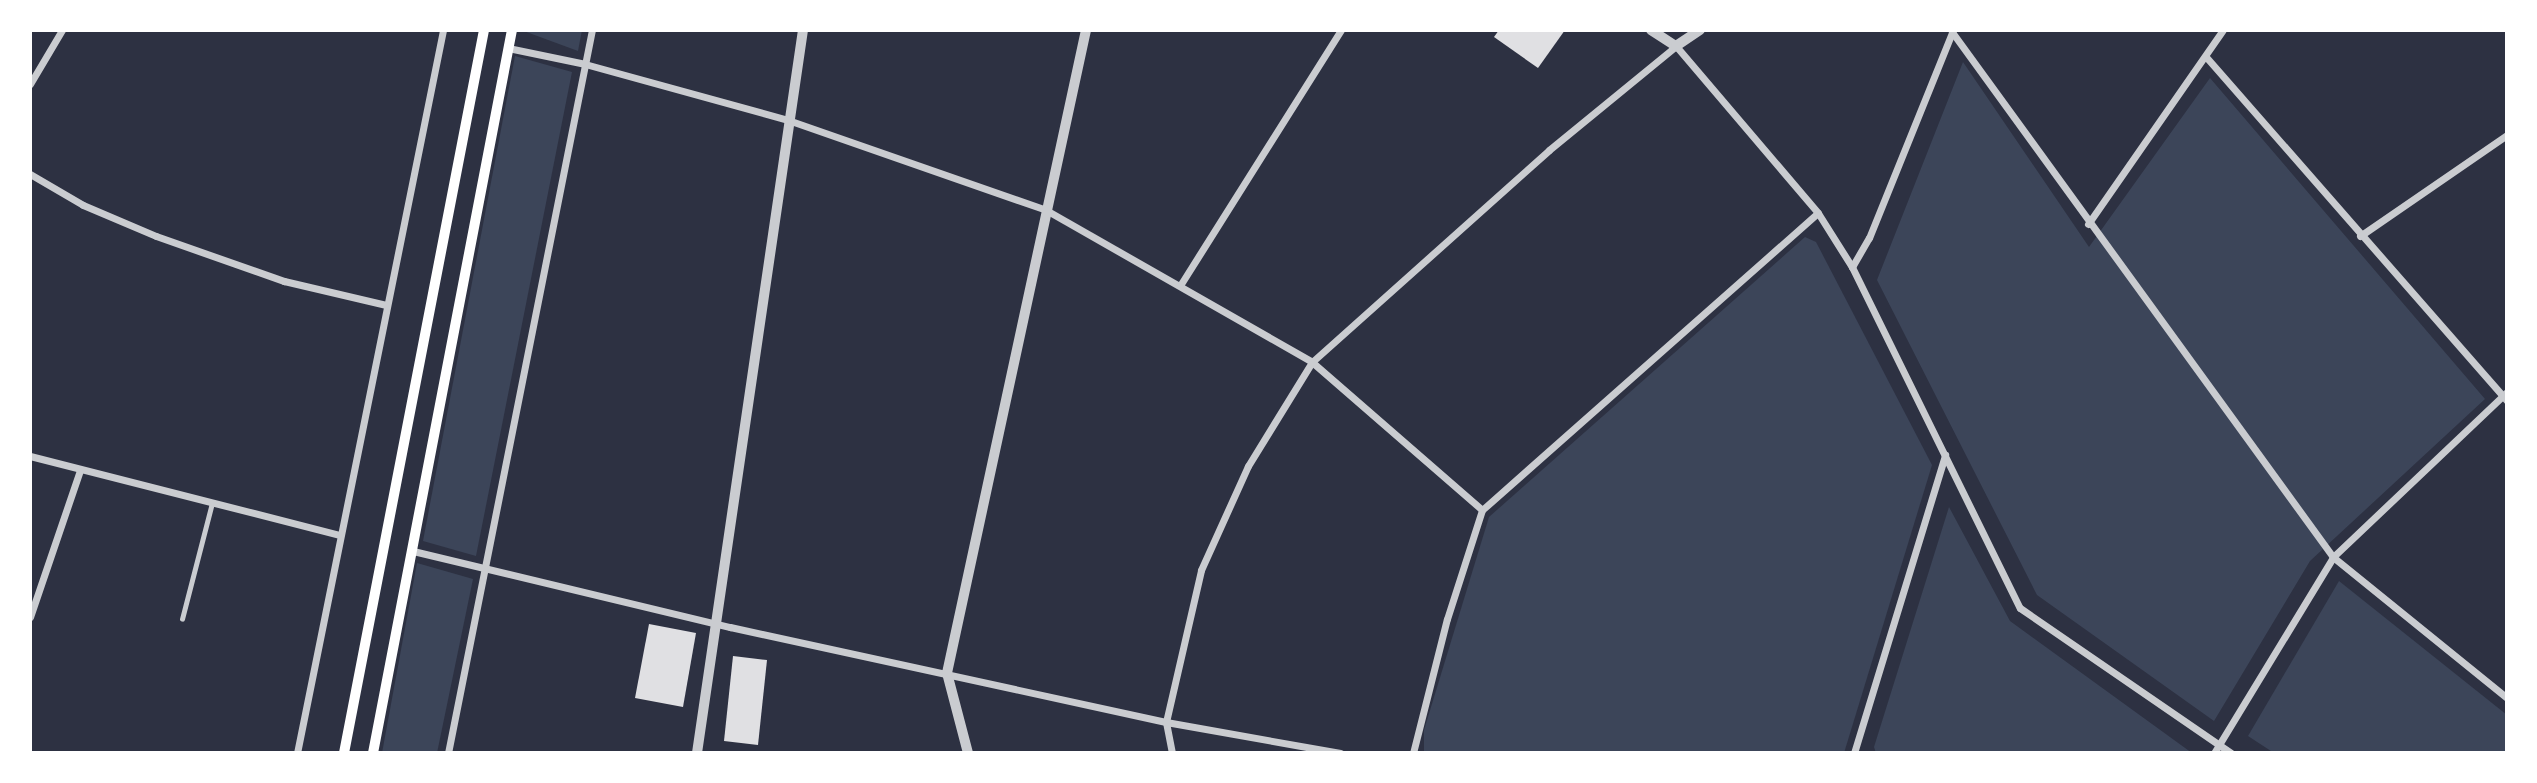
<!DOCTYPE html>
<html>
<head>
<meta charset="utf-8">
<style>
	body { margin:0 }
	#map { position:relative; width:2537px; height:783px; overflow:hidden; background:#2d3142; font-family:"PT Sans",sans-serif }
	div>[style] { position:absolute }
	.green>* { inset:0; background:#3c4559 }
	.building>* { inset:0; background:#e0e0e3 }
	.service>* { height:4.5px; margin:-2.25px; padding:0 2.25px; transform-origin:2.25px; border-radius:2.25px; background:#caccd0 }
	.minor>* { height:7px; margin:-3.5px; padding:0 3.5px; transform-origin:3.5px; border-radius:3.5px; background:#caccd0 }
	.tertiary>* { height:10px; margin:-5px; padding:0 5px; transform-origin:5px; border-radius:5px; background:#caccd0 }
	.secondary>* { height:10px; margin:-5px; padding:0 5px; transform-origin:5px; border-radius:5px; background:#fff }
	span { translate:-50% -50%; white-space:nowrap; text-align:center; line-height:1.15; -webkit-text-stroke:7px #fff; paint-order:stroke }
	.frame { position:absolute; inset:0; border:32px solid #fff; pointer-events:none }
</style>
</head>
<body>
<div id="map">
	<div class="green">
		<div style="clip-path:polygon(521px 30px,582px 30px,578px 51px)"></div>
		<div style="clip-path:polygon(515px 56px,572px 72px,476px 556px,423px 541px)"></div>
		<div style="clip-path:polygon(1963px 62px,2089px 247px,2210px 78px,2485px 399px,2310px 561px,2214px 721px,2037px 595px,1877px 280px)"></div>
		<div style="clip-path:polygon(1805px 237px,1816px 242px,1932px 465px,1844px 753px,1424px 753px,1424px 730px,1489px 517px)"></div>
		<div style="clip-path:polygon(1949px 507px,2010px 621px,2192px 753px,1876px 753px,1874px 747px)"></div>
		<div style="clip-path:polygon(417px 563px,473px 579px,437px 753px,382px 753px)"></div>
		<div style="clip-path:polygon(2339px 581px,2507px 715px,2507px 753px,2274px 753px,2248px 736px)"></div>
	</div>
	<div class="building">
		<div style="clip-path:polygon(1499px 30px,1565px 30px,1538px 68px,1494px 37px)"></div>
		<div style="clip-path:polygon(649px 624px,696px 633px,683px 707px,635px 698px)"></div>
		<div style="clip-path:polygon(733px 656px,767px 660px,758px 745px,724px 741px)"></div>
	</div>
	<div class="service">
		<div style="left:182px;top:619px;width:120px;rotate:-75.5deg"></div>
	</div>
	<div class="minor">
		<div style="left:1952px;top:32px;width:649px;rotate:54.03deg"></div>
		<div style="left:2333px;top:557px;width:224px;rotate:39deg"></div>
		<div style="left:508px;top:48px;width:79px;rotate:11.7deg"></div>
		<div style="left:585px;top:64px;width:211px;rotate:15.4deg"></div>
		<div style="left:788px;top:120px;width:273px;rotate:19.2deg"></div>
		<div style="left:1046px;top:210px;width:306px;rotate:29.7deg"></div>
		<div style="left:1312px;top:362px;width:225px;rotate:41deg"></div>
		<div style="left:2207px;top:58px;width:456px;rotate:48.8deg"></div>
		<div style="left:30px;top:84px;width:63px;rotate:-59.3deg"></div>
		<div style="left:30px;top:174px;width:61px;rotate:30.3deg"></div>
		<div style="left:83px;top:205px;width:79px;rotate:23deg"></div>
		<div style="left:156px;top:236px;width:136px;rotate:19.4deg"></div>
		<div style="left:284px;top:281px;width:105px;rotate:13.2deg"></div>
		<div style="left:2088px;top:224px;width:236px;rotate:-55.2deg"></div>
		<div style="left:2360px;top:236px;width:178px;rotate:-34.5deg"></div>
		<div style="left:1852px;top:267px;width:34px;rotate:-60deg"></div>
		<div style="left:1869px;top:238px;width:224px;rotate:-68deg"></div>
		<div style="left:1181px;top:284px;width:300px;rotate:-57.8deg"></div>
		<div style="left:30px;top:456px;width:320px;rotate:14.3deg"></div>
		<div style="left:413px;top:551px;width:326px;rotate:13.5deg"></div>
		<div style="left:730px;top:627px;width:446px;rotate:12.3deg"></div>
		<div style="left:1166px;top:722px;width:177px;rotate:10.1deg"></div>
		<div style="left:30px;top:617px;width:155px;rotate:-71.2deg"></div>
		<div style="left:297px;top:753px;width:738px;rotate:-78.58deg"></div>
		<div style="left:448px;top:753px;width:737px;rotate:-78.74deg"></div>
		<div style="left:1172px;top:753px;width:32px;rotate:-101deg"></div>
		<div style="left:1166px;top:722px;width:156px;rotate:-77deg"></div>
		<div style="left:1201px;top:570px;width:114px;rotate:-65.7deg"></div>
		<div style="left:1248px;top:466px;width:122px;rotate:-58.4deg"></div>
		<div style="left:1312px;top:362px;width:318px;rotate:-41.8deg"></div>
		<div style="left:1549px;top:150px;width:164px;rotate:-39.3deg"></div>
		<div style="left:1676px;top:46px;width:219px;rotate:49.6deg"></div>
		<div style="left:1818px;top:213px;width:64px;rotate:57.8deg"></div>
		<div style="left:1852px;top:267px;width:380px;rotate:63.8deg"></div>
		<div style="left:2020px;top:608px;width:256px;rotate:34.5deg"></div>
		<div style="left:1413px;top:753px;width:138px;rotate:-75.8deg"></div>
		<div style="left:1447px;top:619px;width:114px;rotate:-72.2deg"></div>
		<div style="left:1482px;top:510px;width:448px;rotate:-41.5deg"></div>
		<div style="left:1854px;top:753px;width:312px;rotate:-73deg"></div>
		<div style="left:2214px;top:753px;width:229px;rotate:-58.7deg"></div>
		<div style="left:2333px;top:557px;width:240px;rotate:-43.5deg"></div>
	</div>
	<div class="tertiary">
		<div style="left:1651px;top:30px;width:30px;rotate:33deg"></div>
		<div style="left:1676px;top:46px;width:29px;rotate:-34deg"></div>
		<div style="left:697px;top:753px;width:731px;rotate:-81.66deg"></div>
		<div style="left:968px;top:753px;width:83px;rotate:-104.7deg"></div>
		<div style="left:947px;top:673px;width:658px;rotate:-77.8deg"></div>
	</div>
	<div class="secondary">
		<div style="left:344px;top:753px;width:736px;rotate:-79.04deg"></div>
		<div style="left:373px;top:753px;width:736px;rotate:-79.12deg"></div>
	</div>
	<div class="frame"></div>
</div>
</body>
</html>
